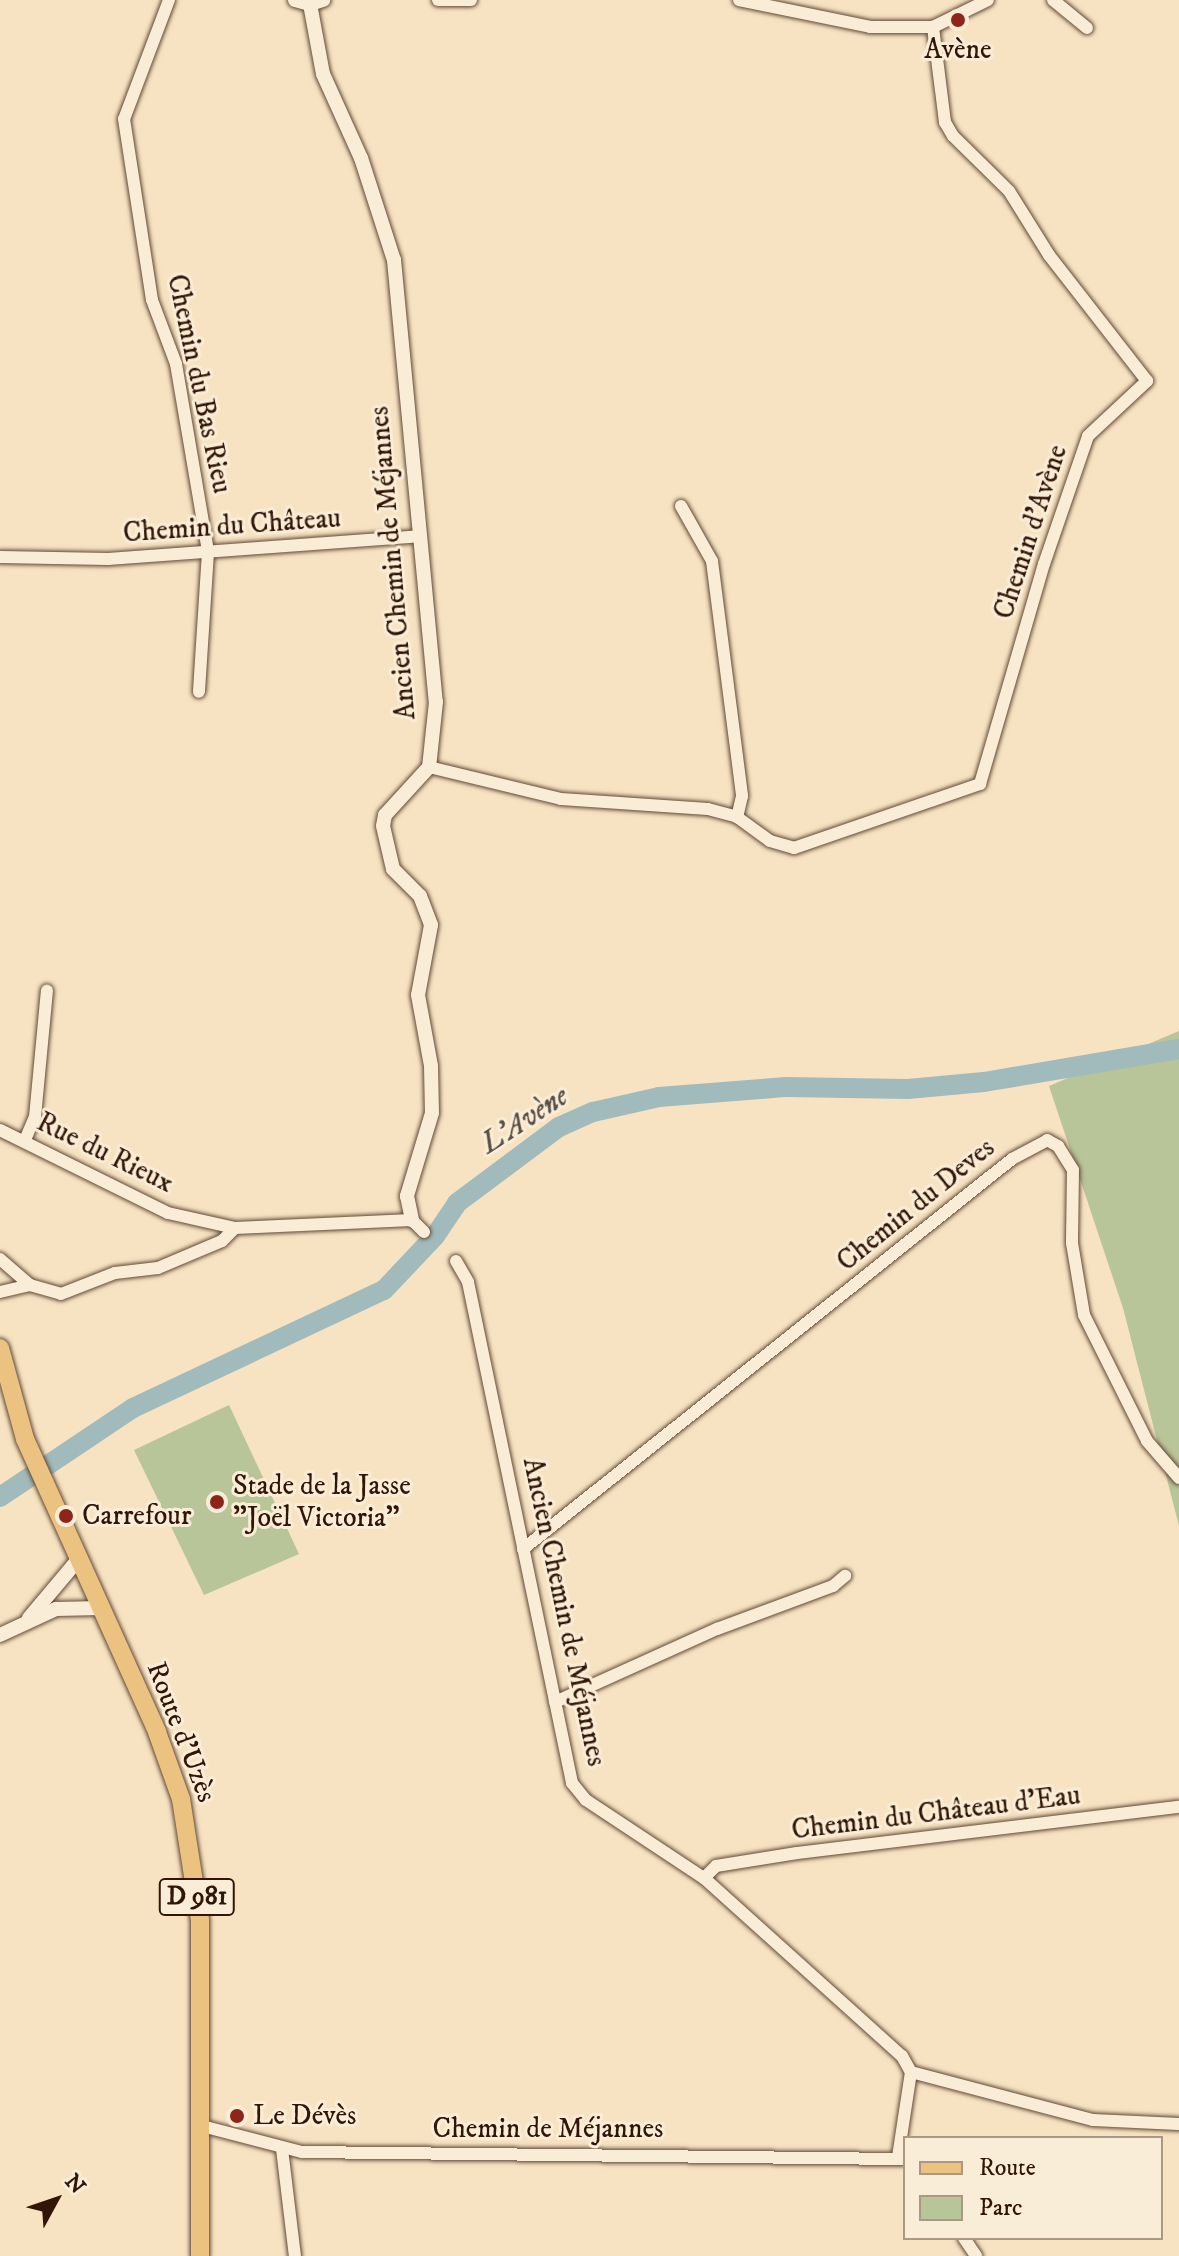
<!DOCTYPE html>
<html>
<head>
<meta charset="utf-8">
<style>
	body { margin:0 }
	#map { position:relative; width:1179px; height:2256px; overflow:hidden; background:#f7e3c2; font-family:"IM FELL DW Pica",serif }
	div>[style] { position:absolute }
	.green>* { inset:0; background:#b7c598 }
	.river>* { height:20px; margin:-10px; padding:0 10px; transform-origin:10px; border-radius:10px; background:#a1bbbd }
	.roads { filter:drop-shadow(0 0 2px #624936) drop-shadow(0 0 2px #624936) }
	.minor>* { height:12px; margin:-6px; padding:0 6px; transform-origin:6px; border-radius:6px; background:#faedd7 }
	.tertiary>* { height:14px; margin:-7px; padding:0 7px; transform-origin:7px; border-radius:7px; background:#faedd7 }
	.primary>* { height:18px; margin:-9px; padding:0 9px; transform-origin:9px; border-radius:9px; background:#ecc281 }
	.dots>* { width:22px; height:22px; translate:-50% -50%; box-sizing:border-box; border:4px solid #faedd7; border-radius:50% }
	span { translate:-50% -50%; white-space:nowrap; text-align:center; line-height:1.15; -webkit-text-stroke:6px #faedd7; paint-order:stroke }
	.shield-label span { padding:2px 6px; background:#faedd7; border:2px solid; border-radius:6px; -webkit-text-stroke-width:0 }
	.shield-label { font-size:26px; color:#311607; font-weight:700 }
	.poi-label { font-size:28px; color:#311607 }
	.left { translate:0 -50%; text-align:left }
	.street-label { font-size:28px; color:#311607 }
	.water-label { font-size:30px; color:#585047; font-style:italic }
	.legend { position:absolute; left:903px; top:2136px; width:260px; height:104px; box-sizing:border-box; background:#faedd7; border:2px solid #aa9784; margin:0; padding:10px 14px; list-style:none; font-size:24px; color:#311607 }
	.legend li { display:flex; align-items:center; gap:16px; height:40px }
	.legend b { width:40px; border:2px solid #aa9784 }
	.north { position:absolute; left:16px; top:2160px; width:80px; height:80px; -webkit-text-stroke:6px #faedd7; paint-order:stroke; rotate:50deg; font-size:22px; font-weight:700; line-height:32px; text-align:center; color:#311607 }
	.north::after { content:''; display:block; margin:auto; width:28px; height:36px; background:#311607; clip-path:polygon(50% 0,100% 100%,50% 72%,0 100%) }
</style>
</head>
<body>
<div id="map">
	<div class="green">
		<div style="clip-path:polygon(1179px 1031px,1179px 1526px,1123px 1308px,1049px 1086px)"></div>
		<div style="clip-path:polygon(229px 1405px,299px 1554px,204px 1595px,134px 1450px)"></div>
	</div>
	<div class="river">
		<div style="left:0;top:1497px;width:160px;rotate:-33.8deg"></div>
		<div style="left:133px;top:1408px;width:277px;rotate:-25.2deg"></div>
		<div style="left:384px;top:1290px;width:74px;rotate:-46.6deg"></div>
		<div style="left:435px;top:1236px;width:40px;rotate:-56deg"></div>
		<div style="left:457px;top:1203px;width:127px;rotate:-36.7deg"></div>
		<div style="left:559px;top:1127px;width:37px;rotate:-24deg"></div>
		<div style="left:593px;top:1112px;width:68px;rotate:-12.8deg"></div>
		<div style="left:659px;top:1097px;width:126px;rotate:-4.5deg"></div>
		<div style="left:785px;top:1087px;width:123px;rotate:0.9deg"></div>
		<div style="left:908px;top:1089px;width:76px;rotate:-5.3deg"></div>
		<div style="left:984px;top:1082px;width:198px;rotate:-9.6deg"></div>
	</div>
	<div class="roads">
		<div class="minor">
			<div style="left:169px;top:0;width:127px;rotate:110.7deg"></div>
			<div style="left:124px;top:119px;width:183px;rotate:81.2deg"></div>
			<div style="left:152px;top:300px;width:68px;rotate:69.4deg"></div>
			<div style="left:176px;top:364px;width:191px;rotate:80.3deg"></div>
			<div style="left:208px;top:552px;width:140px;rotate:93.7deg"></div>
			<div style="left:438px;top:0;width:33px"></div>
			<div style="left:739px;top:0;width:134px;rotate:11.6deg"></div>
			<div style="left:870px;top:27px;width:63px"></div>
			<div style="left:933px;top:27px;width:61px;rotate:-26.1deg"></div>
			<div style="left:1053px;top:0;width:44px;rotate:39.5deg"></div>
			<div style="left:681px;top:506px;width:63px;rotate:60.6deg"></div>
			<div style="left:712px;top:561px;width:237px;rotate:82.7deg"></div>
			<div style="left:742px;top:796px;width:22px;rotate:103deg"></div>
			<div style="left:0;top:557px;width:108px;rotate:1.1deg"></div>
			<div style="left:108px;top:559px;width:312px;rotate:-4.2deg"></div>
			<div style="left:429px;top:767px;width:136px;rotate:13.6deg"></div>
			<div style="left:561px;top:799px;width:147px;rotate:3.9deg"></div>
			<div style="left:708px;top:809px;width:30px;rotate:15deg"></div>
			<div style="left:737px;top:817px;width:41px;rotate:36deg"></div>
			<div style="left:770px;top:841px;width:25px;rotate:16deg"></div>
			<div style="left:794px;top:848px;width:197px;rotate:-19deg"></div>
			<div style="left:980px;top:784px;width:229px;rotate:-73.8deg"></div>
			<div style="left:1044px;top:564px;width:135px;rotate:-71deg"></div>
			<div style="left:1088px;top:436px;width:81px;rotate:-43deg"></div>
			<div style="left:1147px;top:381px;width:160px;rotate:-127.9deg"></div>
			<div style="left:1049px;top:255px;width:75px;rotate:-122deg"></div>
			<div style="left:1009px;top:191px;width:78px;rotate:-135.5deg"></div>
			<div style="left:953px;top:136px;width:16px;rotate:-120deg"></div>
			<div style="left:945px;top:122px;width:96px;rotate:-97.2deg"></div>
			<div style="left:0;top:1130px;width:187px;rotate:26.3deg"></div>
			<div style="left:168px;top:1213px;width:69px;rotate:12.6deg"></div>
			<div style="left:25px;top:1140px;width:25px;rotate:-67deg"></div>
			<div style="left:35px;top:1117px;width:127px;rotate:-84.6deg"></div>
			<div style="left:0;top:1259px;width:40px;rotate:41deg"></div>
			<div style="left:30px;top:1285px;width:32px;rotate:16deg"></div>
			<div style="left:61px;top:1294px;width:58px;rotate:-21.3deg"></div>
			<div style="left:115px;top:1273px;width:43px;rotate:-6.6deg"></div>
			<div style="left:158px;top:1268px;width:69px;rotate:-22.9deg"></div>
			<div style="left:222px;top:1241px;width:18px;rotate:-45deg"></div>
			<div style="left:235px;top:1228px;width:177px;rotate:-2.6deg"></div>
			<div style="left:412px;top:1220px;width:17px;rotate:45deg"></div>
			<div style="left:456px;top:1261px;width:24px;rotate:60deg"></div>
			<div style="left:468px;top:1282px;width:512px;rotate:78.27deg"></div>
			<div style="left:572px;top:1783px;width:22px;rotate:51deg"></div>
			<div style="left:586px;top:1800px;width:141px;rotate:33.5deg"></div>
			<div style="left:704px;top:1878px;width:266px;rotate:42deg"></div>
			<div style="left:902px;top:2056px;width:18px;rotate:61deg"></div>
			<div style="left:911px;top:2072px;width:86px;rotate:98.7deg"></div>
			<div style="left:0;top:1292px;width:31px;rotate:-13deg"></div>
			<div style="left:523px;top:1549px;width:625px;rotate:-38.57deg"></div>
			<div style="left:1012px;top:1159px;width:40px;rotate:-28deg"></div>
			<div style="left:1047px;top:1140px;width:13px;rotate:29deg"></div>
			<div style="left:1058px;top:1146px;width:28px;rotate:58deg"></div>
			<div style="left:1073px;top:1170px;width:73px;rotate:90.8deg"></div>
			<div style="left:1072px;top:1243px;width:73px;rotate:80.5deg"></div>
			<div style="left:1084px;top:1315px;width:141px;rotate:63.4deg"></div>
			<div style="left:1147px;top:1441px;width:49px;rotate:49.1deg"></div>
			<div style="left:555px;top:1702px;width:178px;rotate:-24.3deg"></div>
			<div style="left:717px;top:1629px;width:124px;rotate:-20.3deg"></div>
			<div style="left:833px;top:1586px;width:16px;rotate:-40deg"></div>
			<div style="left:704px;top:1878px;width:17px;rotate:-45deg"></div>
			<div style="left:716px;top:1866px;width:82px;rotate:-9.1deg"></div>
			<div style="left:797px;top:1853px;width:385px;rotate:-6.9deg"></div>
			<div style="left:911px;top:2072px;width:188px;rotate:14.8deg"></div>
			<div style="left:1093px;top:2120px;width:86px;rotate:2.7deg"></div>
			<div style="left:202px;top:2126px;width:103px;rotate:14.6deg"></div>
			<div style="left:302px;top:2152px;width:603px;rotate:0.67deg"></div>
			<div style="left:282px;top:2149px;width:108px;rotate:83.1deg"></div>
			<div style="left:964px;top:2238px;width:22px;rotate:56deg"></div>
		</div>
		<div class="tertiary">
			<div style="left:295px;top:0;width:16px;rotate:15deg"></div>
			<div style="left:310px;top:4px;width:14px;rotate:-17deg"></div>
			<div style="left:310px;top:4px;width:71px;rotate:79.5deg"></div>
			<div style="left:323px;top:74px;width:92px;rotate:65.7deg"></div>
			<div style="left:361px;top:158px;width:107px;rotate:72.1deg"></div>
			<div style="left:394px;top:260px;width:444px;rotate:84.6deg"></div>
			<div style="left:436px;top:702px;width:65px;rotate:96.1deg"></div>
			<div style="left:429px;top:767px;width:65px;rotate:132.5deg"></div>
			<div style="left:385px;top:815px;width:11px;rotate:100deg"></div>
			<div style="left:383px;top:826px;width:44px;rotate:76.9deg"></div>
			<div style="left:393px;top:869px;width:38px;rotate:45deg"></div>
			<div style="left:420px;top:896px;width:31px;rotate:69deg"></div>
			<div style="left:431px;top:925px;width:71px;rotate:100.5deg"></div>
			<div style="left:418px;top:995px;width:72px;rotate:79.6deg"></div>
			<div style="left:431px;top:1066px;width:47px;rotate:88.8deg"></div>
			<div style="left:432px;top:1113px;width:87px;rotate:106.8deg"></div>
			<div style="left:407px;top:1196px;width:25px;rotate:78deg"></div>
			<div style="left:29px;top:1618px;width:75px;rotate:-49.9deg"></div>
			<div style="left:0;top:1635px;width:62px;rotate:-24.9deg"></div>
			<div style="left:56px;top:1609px;width:45px;rotate:-1.3deg"></div>
		</div>
		<div class="primary">
			<div style="left:0;top:1348px;width:94px;rotate:74.6deg"></div>
			<div style="left:25px;top:1439px;width:321px;rotate:65.7deg"></div>
			<div style="left:157px;top:1732px;width:71px;rotate:70.3deg"></div>
			<div style="left:181px;top:1799px;width:122px;rotate:81.1deg"></div>
			<div style="left:200px;top:1920px;width:336px;rotate:90deg"></div>
		</div>
	</div>
	<div class="dots">
		<div style="left:958px;top:20px;background:#8f2418"></div>
		<div style="left:217px;top:1502px;background:#8f2418"></div>
		<div style="left:66px;top:1516px;background:#8f2418"></div>
		<div style="left:237px;top:2116px;background:#8f2418"></div>
	</div>
	<div class="shield-label">
		<span style="left:197px;top:1897px">D 981</span>
	</div>
	<div class="poi-label">
		<span style="left:958px;top:50px">Avène</span>
		<span class="left" style="left:233px;top:1502px">Stade de la Jasse<br>"Joël Victoria"</span>
		<span class="left" style="left:82px;top:1516px">Carrefour</span>
		<span class="left" style="left:253px;top:2116px">Le Dévès</span>
	</div>
	<div class="street-label">
		<span style="left:199px;top:384px;rotate:78deg">Chemin du Bas Rieu</span>
		<span style="left:232px;top:526px;rotate:-4deg">Chemin du Château</span>
		<span style="left:1031px;top:532px;rotate:-72deg">Chemin d'Avène</span>
		<span style="left:393px;top:563px;rotate:-95deg">Ancien Chemin de Méjannes</span>
		<span style="left:105px;top:1153px;rotate:26deg">Rue du Rieux</span>
		<span style="left:916px;top:1205px;rotate:-39deg">Chemin du Deves</span>
		<span style="left:564px;top:1612px;rotate:78deg">Ancien Chemin de Méjannes</span>
		<span style="left:181px;top:1732px;rotate:69deg">Route d'Uzès</span>
		<span style="left:936px;top:1813px;rotate:-7deg">Chemin du Château d'Eau</span>
		<span style="left:548px;top:2129px">Chemin de Méjannes</span>
	</div>
	<div class="water-label">
		<span style="left:525px;top:1121px;rotate:-33deg">L'Avène</span>
	</div>
	<ul class="legend">
	<li><b style="height:10px;background:#ecc281"></b>Route</li>
	<li><b style="height:22px;background:#b7c598"></b>Parc</li>
	</ul>
	<div class="north">N</div>
</div>
</body>
</html>
